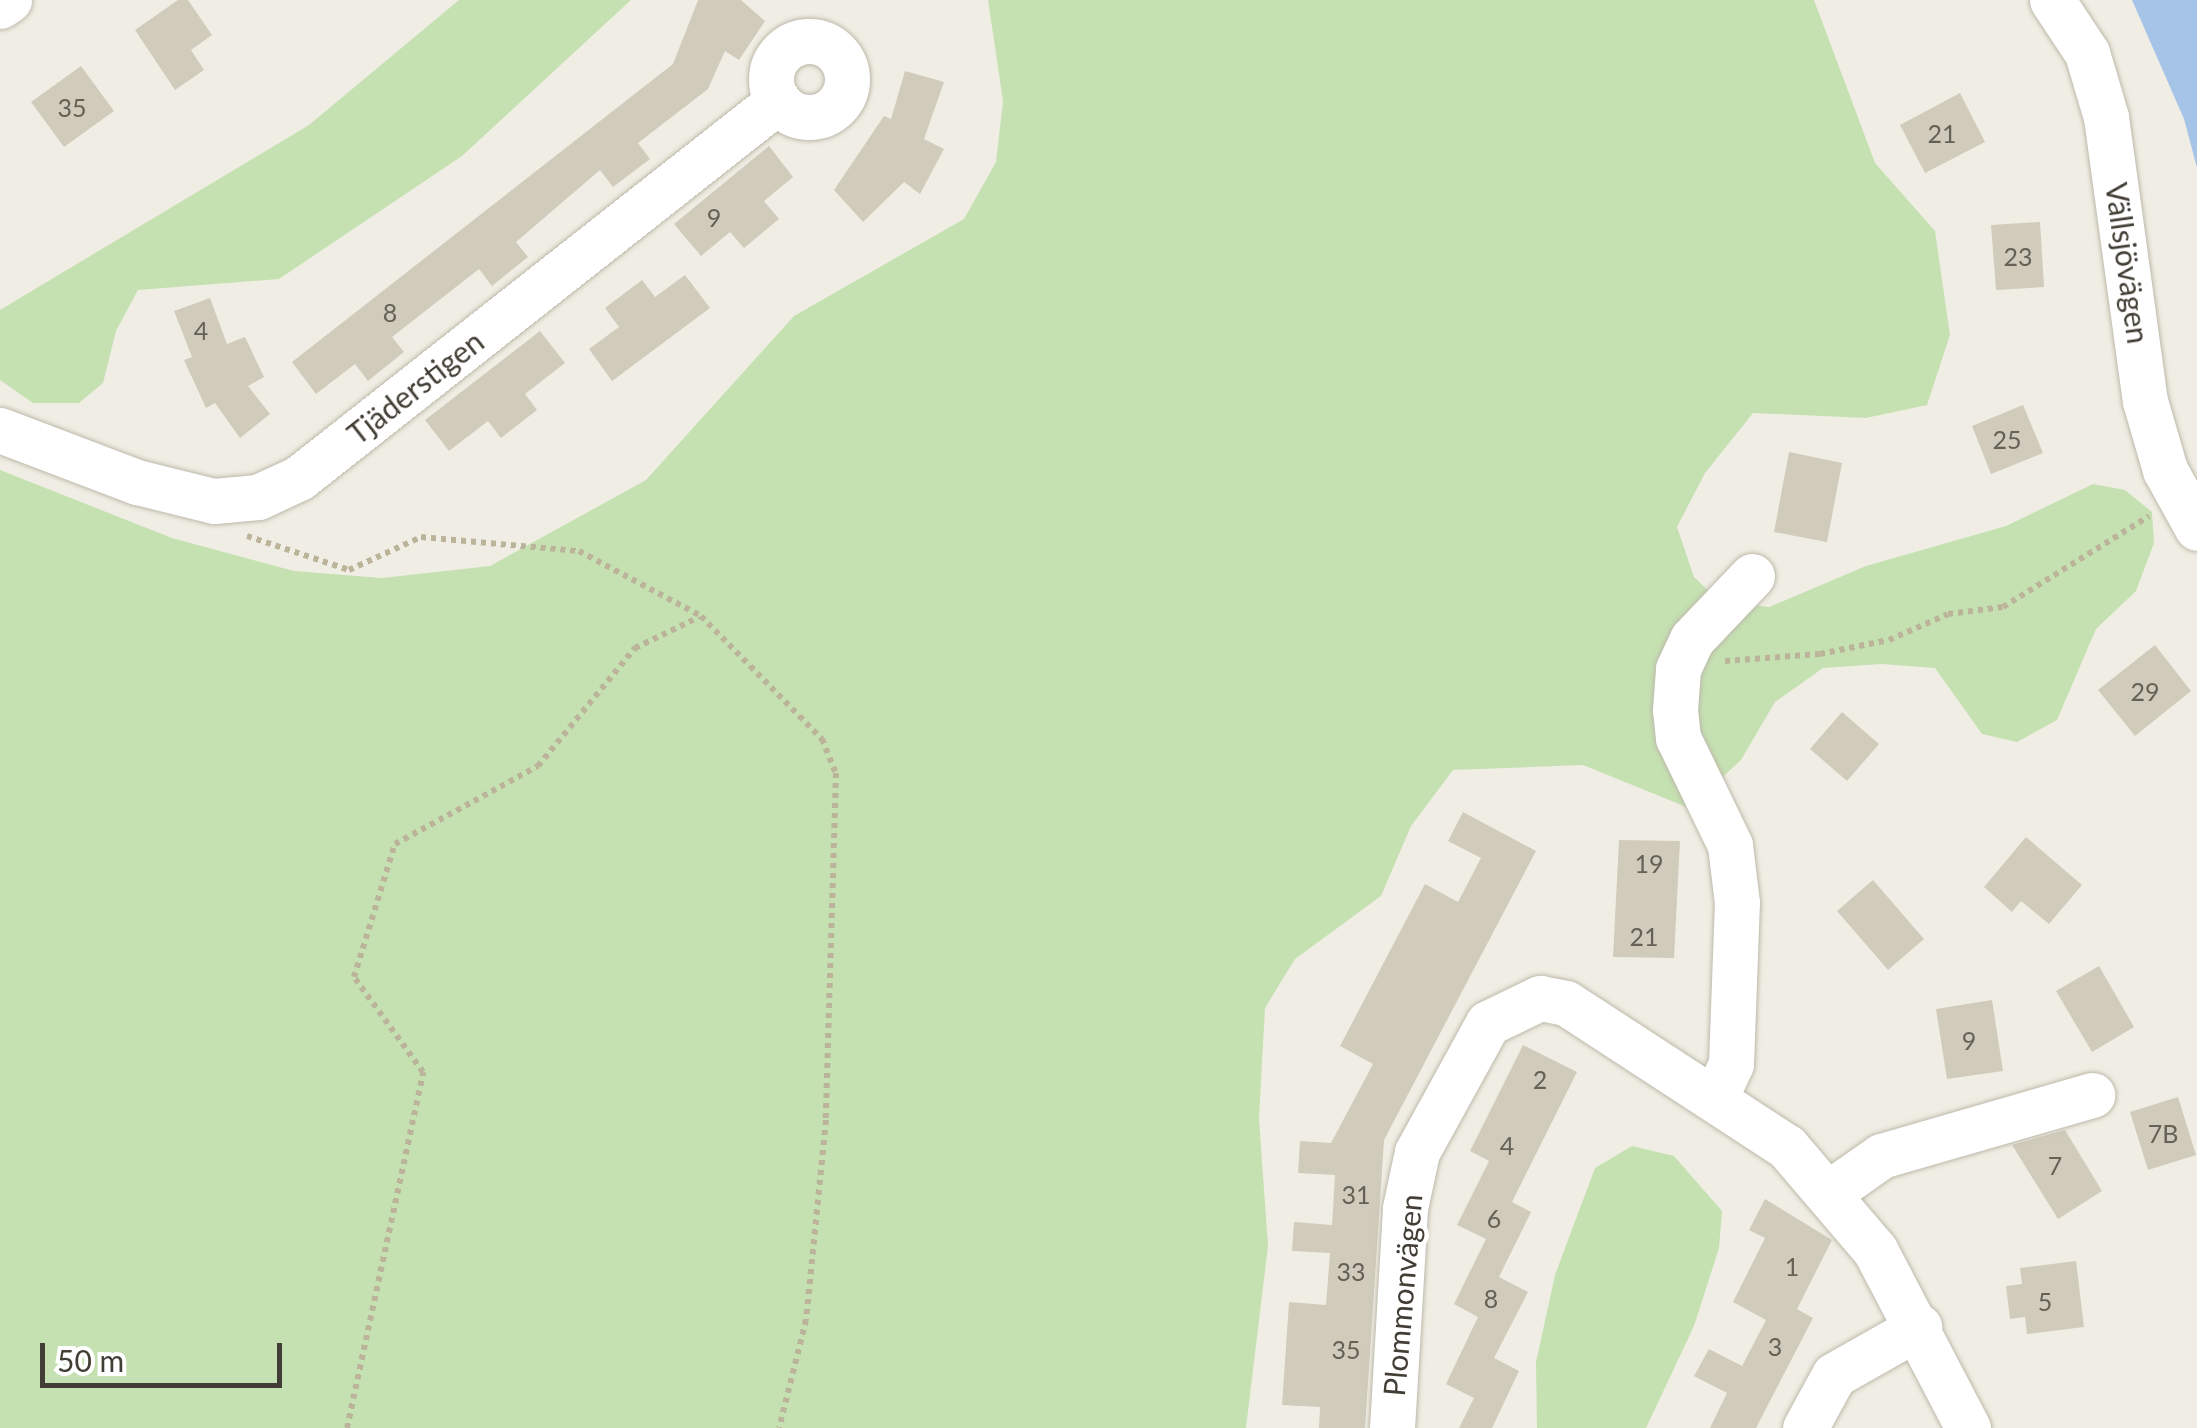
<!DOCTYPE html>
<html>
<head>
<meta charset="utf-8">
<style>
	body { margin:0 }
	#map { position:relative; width:2197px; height:1428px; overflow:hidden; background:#f0eee4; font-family:Lato,sans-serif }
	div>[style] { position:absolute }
	.green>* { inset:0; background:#c5e1b1 }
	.water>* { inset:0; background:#a6c4e8 }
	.building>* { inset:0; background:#d0cbbb }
	.path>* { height:6px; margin-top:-3px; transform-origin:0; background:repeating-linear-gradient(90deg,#bbb49b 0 5px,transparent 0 10px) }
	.roads { filter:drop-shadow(0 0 2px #bdb9ab) drop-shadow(0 0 2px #bdb9ab) }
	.minor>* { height:45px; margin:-22.5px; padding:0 22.5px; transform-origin:22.5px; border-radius:22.5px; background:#fff }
	.minor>.ring { margin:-22.5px; padding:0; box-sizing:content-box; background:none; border:45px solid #fff; border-radius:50% }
	span { translate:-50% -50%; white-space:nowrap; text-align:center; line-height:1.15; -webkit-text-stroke:9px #fff; paint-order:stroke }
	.number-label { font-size:25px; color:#666156 }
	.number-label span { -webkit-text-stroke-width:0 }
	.street-label { font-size:30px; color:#423e35 }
	.scale { position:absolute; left:40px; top:1343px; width:242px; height:45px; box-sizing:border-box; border:5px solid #423e35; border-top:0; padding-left:12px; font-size:30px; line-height:35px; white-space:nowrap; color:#423e35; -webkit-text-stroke:8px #fff; paint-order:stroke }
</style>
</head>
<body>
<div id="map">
	<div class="green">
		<div style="clip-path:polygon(459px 0,631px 0,462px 156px,279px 279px,138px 290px,116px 331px,103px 383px,79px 403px,33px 403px,0 380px,0 310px,309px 125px)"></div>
		<div style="clip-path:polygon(988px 0,1814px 0,1875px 163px,1935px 231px,1950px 335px,1927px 405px,1866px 418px,1753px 413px,1705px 473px,1677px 527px,1694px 577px,1719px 601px,1769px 607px,1866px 566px,2006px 526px,2093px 484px,2125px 490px,2152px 512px,2154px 543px,2136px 591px,2096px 629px,2057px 720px,2017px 742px,1982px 734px,1935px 668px,1882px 664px,1823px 668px,1775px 702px,1741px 760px,1689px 808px,1583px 765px,1453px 770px,1411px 826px,1381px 896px,1295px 959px,1265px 1008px,1259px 1119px,1268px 1246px,1246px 1428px,0 1428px,0 470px,172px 538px,294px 571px,382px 578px,490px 566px,646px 480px,794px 316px,964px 219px,996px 162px,1003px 101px)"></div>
		<div style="clip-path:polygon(1632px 1146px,1674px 1156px,1722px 1211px,1719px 1248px,1694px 1326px,1646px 1428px,1537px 1428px,1536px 1362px,1555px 1275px,1595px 1168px)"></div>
	</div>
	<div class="water">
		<div style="clip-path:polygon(2132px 0,2197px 0,2197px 168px,2184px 119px)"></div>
	</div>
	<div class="building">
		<div style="clip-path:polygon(178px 0,188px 0,212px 35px,191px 50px,204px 70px,175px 90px,135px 30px)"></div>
		<div style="clip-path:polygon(698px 0,741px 0,765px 21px,739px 60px,725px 51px,708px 89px,638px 143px,650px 159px,613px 187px,600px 170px,516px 242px,528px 257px,492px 286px,479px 269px,392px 337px,404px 352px,368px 381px,355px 364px,316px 394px,292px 362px,673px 64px)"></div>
		<div style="clip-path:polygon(81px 66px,114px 111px,64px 147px,31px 102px)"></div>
		<div style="clip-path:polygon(905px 71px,944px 82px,924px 139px,944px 149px,920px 194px,904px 182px,863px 222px,834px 190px,884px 116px,891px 119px)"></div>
		<div style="clip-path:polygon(1960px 93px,1985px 142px,1925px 173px,1900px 125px)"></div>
		<div style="clip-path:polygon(769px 146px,793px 177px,764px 201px,779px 219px,744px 248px,730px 232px,701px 256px,674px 224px)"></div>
		<div style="clip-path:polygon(2040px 222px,2044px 287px,1996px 290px,1991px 225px)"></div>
		<div style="clip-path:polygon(685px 275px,710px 308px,612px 381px,589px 349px,619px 327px,605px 308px,642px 280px,655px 297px)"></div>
		<div style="clip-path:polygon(210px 298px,227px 344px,245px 337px,264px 377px,248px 386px,270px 414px,240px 438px,215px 403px,206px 408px,184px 360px,192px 357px,174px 311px)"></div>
		<div style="clip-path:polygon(540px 331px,565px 363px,525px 394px,537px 410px,501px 438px,488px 421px,449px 451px,425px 420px)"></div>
		<div style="clip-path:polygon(2023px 405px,2043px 453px,1991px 474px,1972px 426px)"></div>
		<div style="clip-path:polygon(1789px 452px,1842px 463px,1827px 542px,1774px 532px)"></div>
		<div style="clip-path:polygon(2155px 645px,2191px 691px,2135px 736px,2098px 690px)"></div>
		<div style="clip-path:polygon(1842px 712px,1879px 744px,1847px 781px,1810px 749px)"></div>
		<div style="clip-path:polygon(1463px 812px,1536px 851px,1384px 1140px,1365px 1428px,1319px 1428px,1320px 1407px,1282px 1405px,1289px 1302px,1326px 1305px,1330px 1253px,1292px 1251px,1294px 1222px,1332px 1225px,1335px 1175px,1298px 1173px,1300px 1141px,1331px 1143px,1373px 1064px,1340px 1046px,1425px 884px,1458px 902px,1481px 858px,1448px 841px)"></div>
		<div style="clip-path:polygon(2026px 837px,2082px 885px,2049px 924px,2021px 901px,2012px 912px,1984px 887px)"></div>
		<div style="clip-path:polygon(1619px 840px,1680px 841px,1674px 958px,1613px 957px)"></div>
		<div style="clip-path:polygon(1873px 880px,1924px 939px,1888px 970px,1837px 911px)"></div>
		<div style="clip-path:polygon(2099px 966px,2134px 1027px,2092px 1052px,2056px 991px)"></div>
		<div style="clip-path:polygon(1992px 1000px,2003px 1071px,1947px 1079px,1936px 1009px)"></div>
		<div style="clip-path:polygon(1523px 1045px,1577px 1072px,1512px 1202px,1531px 1212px,1499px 1277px,1528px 1292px,1494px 1358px,1519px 1371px,1492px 1428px,1459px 1428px,1474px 1398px,1446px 1384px,1478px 1317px,1454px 1304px,1486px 1239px,1457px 1225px,1489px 1161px,1470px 1151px)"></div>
		<div style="clip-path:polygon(2178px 1097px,2196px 1155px,2148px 1170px,2130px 1112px)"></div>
		<div style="clip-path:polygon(2065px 1130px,2102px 1191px,2058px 1219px,2012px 1145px)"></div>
		<div style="clip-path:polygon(1765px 1199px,1832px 1240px,1797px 1309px,1813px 1318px,1756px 1428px,1710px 1428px,1727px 1393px,1694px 1376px,1709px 1349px,1742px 1366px,1766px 1320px,1733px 1302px,1765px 1238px,1749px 1230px)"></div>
		<div style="clip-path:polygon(2076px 1261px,2084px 1327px,2027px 1334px,2025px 1317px,2010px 1319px,2006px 1286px,2022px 1284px,2020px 1268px)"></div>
	</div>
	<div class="path">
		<div style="left:247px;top:536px;width:108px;rotate:18.4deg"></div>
		<div style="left:349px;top:570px;width:79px;rotate:-24.6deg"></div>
		<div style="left:421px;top:537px;width:159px;rotate:5.1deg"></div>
		<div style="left:579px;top:551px;width:138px;rotate:28deg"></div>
		<div style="left:701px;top:616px;width:173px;rotate:45.5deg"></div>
		<div style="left:822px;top:739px;width:37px;rotate:68deg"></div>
		<div style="left:836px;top:773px;width:347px;rotate:91.7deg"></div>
		<div style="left:826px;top:1120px;width:201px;rotate:95.7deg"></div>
		<div style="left:806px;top:1320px;width:111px;rotate:104deg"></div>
		<div style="left:1725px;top:661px;width:95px;rotate:-4.2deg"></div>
		<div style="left:1820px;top:654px;width:70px;rotate:-11.5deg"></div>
		<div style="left:1889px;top:640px;width:64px;rotate:-23.8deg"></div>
		<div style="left:1948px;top:614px;width:55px;rotate:-7.3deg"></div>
		<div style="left:2003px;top:607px;width:172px;rotate:-31.9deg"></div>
		<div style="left:347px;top:1428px;width:364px;rotate:-77.9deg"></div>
		<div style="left:423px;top:1072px;width:117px;rotate:-126deg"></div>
		<div style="left:354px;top:977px;width:139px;rotate:-72.9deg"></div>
		<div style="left:395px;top:844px;width:163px;rotate:-28.6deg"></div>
		<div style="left:538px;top:766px;width:153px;rotate:-50.6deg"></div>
		<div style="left:635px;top:648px;width:71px;rotate:-25.8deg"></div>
	</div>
	<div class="roads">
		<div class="minor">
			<div style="left:2052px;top:0;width:64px;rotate:56.6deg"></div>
			<div style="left:2087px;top:53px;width:67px;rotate:73.5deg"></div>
			<div style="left:2106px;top:117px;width:287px;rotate:82.2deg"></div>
			<div style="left:2145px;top:401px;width:72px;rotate:73.8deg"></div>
			<div style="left:2165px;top:470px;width:66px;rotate:61.1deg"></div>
			<div style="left:0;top:6px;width:11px;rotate:-34deg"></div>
			<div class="ring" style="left:771px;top:41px;width:31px;height:31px"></div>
			<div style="left:0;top:430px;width:147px;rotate:20.8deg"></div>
			<div style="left:137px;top:482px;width:79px;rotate:13.9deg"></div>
			<div style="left:214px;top:501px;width:44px;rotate:-5.2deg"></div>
			<div style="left:258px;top:497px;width:45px;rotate:-24.9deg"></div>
			<div style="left:299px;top:478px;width:610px;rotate:-38.2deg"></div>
			<div style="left:1717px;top:1094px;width:33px;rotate:-65deg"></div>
			<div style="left:1731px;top:1064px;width:161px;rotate:-87.9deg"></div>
			<div style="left:1737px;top:903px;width:58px;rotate:-96.9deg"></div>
			<div style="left:1730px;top:845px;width:119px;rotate:-115.9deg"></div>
			<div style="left:1678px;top:738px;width:28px;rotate:-96deg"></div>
			<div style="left:1675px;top:710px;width:41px;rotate:-85.8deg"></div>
			<div style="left:1678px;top:669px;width:33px;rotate:-65deg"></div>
			<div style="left:1692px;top:639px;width:87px;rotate:-46.4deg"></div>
			<div style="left:1830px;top:1192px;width:62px;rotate:-35.2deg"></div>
			<div style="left:1881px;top:1156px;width:220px;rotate:-16.1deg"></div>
			<div style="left:1392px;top:1428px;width:220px;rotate:-86.6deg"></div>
			<div style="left:1405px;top:1208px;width:57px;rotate:-77.9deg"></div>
			<div style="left:1417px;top:1152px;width:147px;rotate:-61.2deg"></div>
			<div style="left:1488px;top:1023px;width:58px;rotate:-25.7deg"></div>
			<div style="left:1540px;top:998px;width:26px;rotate:11deg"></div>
			<div style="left:1566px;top:1003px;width:264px;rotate:33.1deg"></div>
			<div style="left:1787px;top:1147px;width:135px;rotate:49.5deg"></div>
			<div style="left:1875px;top:1250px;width:201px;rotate:62.4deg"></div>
			<div style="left:1805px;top:1428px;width:60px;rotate:-61.3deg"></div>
			<div style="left:1834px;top:1375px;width:98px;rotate:-29.5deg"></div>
		</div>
	</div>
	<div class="number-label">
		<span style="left:72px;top:107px">35</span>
		<span style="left:1942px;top:133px">21</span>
		<span style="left:714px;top:217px">9</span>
		<span style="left:2018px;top:256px">23</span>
		<span style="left:390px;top:312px">8</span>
		<span style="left:201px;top:330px">4</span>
		<span style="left:2007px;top:439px">25</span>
		<span style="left:2145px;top:691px">29</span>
		<span style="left:1649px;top:863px">19</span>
		<span style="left:1644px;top:936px">21</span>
		<span style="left:1969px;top:1040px">9</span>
		<span style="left:1540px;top:1079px">2</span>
		<span style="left:2163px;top:1133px">7B</span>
		<span style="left:1507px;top:1145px">4</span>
		<span style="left:2055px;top:1165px">7</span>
		<span style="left:1356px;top:1194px">31</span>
		<span style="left:1494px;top:1218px">6</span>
		<span style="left:1792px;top:1266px">1</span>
		<span style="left:1351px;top:1271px">33</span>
		<span style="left:1491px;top:1298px">8</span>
		<span style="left:2045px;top:1301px">5</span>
		<span style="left:1775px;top:1346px">3</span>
		<span style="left:1346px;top:1349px">35</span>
	</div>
	<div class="street-label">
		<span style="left:2128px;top:263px;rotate:82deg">Vällsjövägen</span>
		<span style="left:415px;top:387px;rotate:-38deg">Tjäderstigen</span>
		<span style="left:1402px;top:1295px;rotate:-85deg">Plommonvägen</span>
	</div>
	<div class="scale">50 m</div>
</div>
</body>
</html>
